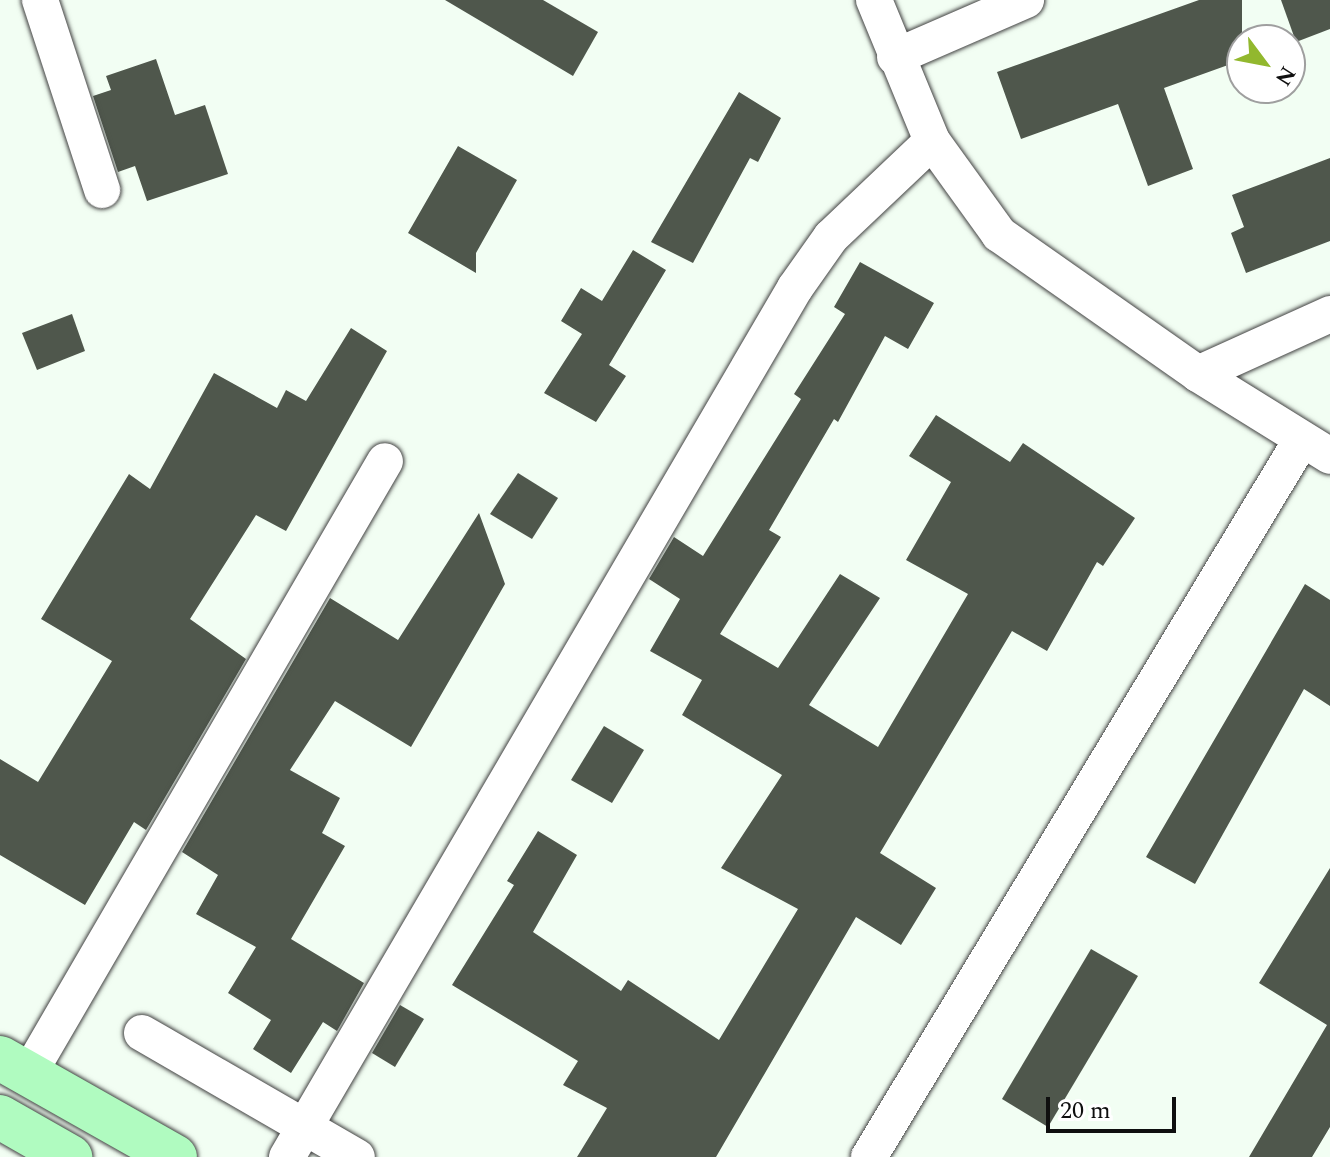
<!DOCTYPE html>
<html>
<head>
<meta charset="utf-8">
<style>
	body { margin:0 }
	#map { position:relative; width:1330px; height:1157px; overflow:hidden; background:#f2fef3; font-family:Spectral,serif }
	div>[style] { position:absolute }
	.building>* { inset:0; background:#4f574c }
	.roads { filter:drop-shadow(0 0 2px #424242) drop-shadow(0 0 2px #424242) }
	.minor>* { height:36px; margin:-18px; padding:0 18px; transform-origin:18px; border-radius:18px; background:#fff }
	.secondary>* { height:44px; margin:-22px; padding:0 22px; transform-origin:22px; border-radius:22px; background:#b0fbc0 }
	span { translate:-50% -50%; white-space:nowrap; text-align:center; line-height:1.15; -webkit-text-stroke:8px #fff; paint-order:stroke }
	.north { position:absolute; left:1226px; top:24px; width:80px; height:80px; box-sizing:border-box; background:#fff; border:2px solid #9f9f9f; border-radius:50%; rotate:122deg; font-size:22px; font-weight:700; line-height:32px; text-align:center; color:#0f0f0f }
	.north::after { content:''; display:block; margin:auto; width:28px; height:36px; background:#92b82e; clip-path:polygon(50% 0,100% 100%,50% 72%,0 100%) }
	.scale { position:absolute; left:1046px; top:1097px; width:130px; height:36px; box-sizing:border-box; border:4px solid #0f0f0f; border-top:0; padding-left:10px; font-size:24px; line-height:28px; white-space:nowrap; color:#0f0f0f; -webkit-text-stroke:6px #fff; paint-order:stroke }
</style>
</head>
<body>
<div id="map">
	<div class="building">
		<div style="clip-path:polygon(445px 0,543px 0,598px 32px,573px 76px)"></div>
		<div style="clip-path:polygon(1199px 0,1242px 0,1242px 60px,1164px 88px,1193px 169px,1148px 186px,1118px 104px,1021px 139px,997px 72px)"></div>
		<div style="clip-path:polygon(1281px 0,1330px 0,1330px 29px,1296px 42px)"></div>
		<div style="clip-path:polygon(156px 59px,175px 115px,205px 105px,228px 174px,147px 201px,135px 166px,118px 172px,93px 96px,111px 90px,106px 76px)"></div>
		<div style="clip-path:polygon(739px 92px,781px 118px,758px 162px,750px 158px,693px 263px,651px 242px)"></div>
		<div style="clip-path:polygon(458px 146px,517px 180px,476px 253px,476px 273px,408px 233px)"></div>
		<div style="clip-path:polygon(1330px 158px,1330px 241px,1246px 273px,1231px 233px,1244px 227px,1232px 195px)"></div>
		<div style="clip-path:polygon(633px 250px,666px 270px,609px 365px,626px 376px,596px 422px,544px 393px,582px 334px,561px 321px,581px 288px,602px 301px)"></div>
		<div style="clip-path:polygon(860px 262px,934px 303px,908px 349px,885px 336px,838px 422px,834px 419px,769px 530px,781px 537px,720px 634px,778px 668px,840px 574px,880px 598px,809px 705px,878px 747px,968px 594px,906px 560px,951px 482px,909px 456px,936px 415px,1010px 462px,1023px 443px,1135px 518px,1103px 566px,1097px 562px,1047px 651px,1012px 631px,880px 853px,936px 888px,901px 945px,856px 917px,716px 1157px,577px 1157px,607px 1108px,563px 1085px,578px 1061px,452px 985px,514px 885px,507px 881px,538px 831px,577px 855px,533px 932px,621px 991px,628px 980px,719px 1040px,798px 909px,721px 868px,782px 775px,682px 715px,702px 680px,650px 651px,680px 599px,649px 579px,674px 537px,703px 556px,801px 399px,794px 394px,845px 314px,834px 307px)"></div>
		<div style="clip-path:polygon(72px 314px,85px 351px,37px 370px,22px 333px)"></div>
		<div style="clip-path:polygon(351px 328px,387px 351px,286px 531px,256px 515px,190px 619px,246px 659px,146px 830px,134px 822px,85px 905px,0 855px,0 759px,38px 782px,112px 661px,41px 619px,129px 474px,150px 489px,214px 373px,277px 408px,286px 390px,306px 401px)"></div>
		<div style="clip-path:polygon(518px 473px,558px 498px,532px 539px,490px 514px)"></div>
		<div style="clip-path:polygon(479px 513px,505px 584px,411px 747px,335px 701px,290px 770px,340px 798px,322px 833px,345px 846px,291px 939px,364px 983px,337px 1031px,323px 1022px,291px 1073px,253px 1049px,271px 1020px,228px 993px,256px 947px,196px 914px,218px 875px,182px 852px,330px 598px,398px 640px)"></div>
		<div style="clip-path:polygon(1305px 584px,1330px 600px,1330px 706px,1304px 689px,1195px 884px,1146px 857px)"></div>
		<div style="clip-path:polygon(604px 726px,644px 750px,612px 803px,571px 780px)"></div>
		<div style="clip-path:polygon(1330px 868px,1330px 1127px,1312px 1157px,1249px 1157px,1327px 1025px,1259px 983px)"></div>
		<div style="clip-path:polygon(1091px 949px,1138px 976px,1048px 1127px,1002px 1099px)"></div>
		<div style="clip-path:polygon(400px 1005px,424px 1019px,395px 1067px,372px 1053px)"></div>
	</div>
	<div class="roads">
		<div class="minor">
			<div style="left:40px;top:0;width:200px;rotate:71.9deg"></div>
			<div style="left:874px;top:0;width:152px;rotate:67.6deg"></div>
			<div style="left:932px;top:141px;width:115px;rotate:54.2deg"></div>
			<div style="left:999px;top:234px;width:243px;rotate:35.1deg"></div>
			<div style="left:1198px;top:374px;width:155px;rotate:31.8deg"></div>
			<div style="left:895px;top:57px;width:143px;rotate:-23.5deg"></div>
			<div style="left:1198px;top:374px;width:145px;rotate:-24.4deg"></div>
			<div style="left:142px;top:1033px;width:248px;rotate:30deg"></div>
			<div style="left:28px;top:1075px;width:710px;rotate:-59.82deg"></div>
			<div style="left:287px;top:1157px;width:1007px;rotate:-59.69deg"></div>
			<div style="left:795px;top:288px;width:62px;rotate:-54.8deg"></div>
			<div style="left:831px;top:237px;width:139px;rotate:-43.5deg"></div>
			<div style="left:869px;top:1157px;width:838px;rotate:-58.91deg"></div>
		</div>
		<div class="secondary">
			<div style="left:0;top:1058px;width:201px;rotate:29.5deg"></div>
			<div style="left:0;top:1117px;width:81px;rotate:29.7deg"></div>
		</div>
	</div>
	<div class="north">N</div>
	<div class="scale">20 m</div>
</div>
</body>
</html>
